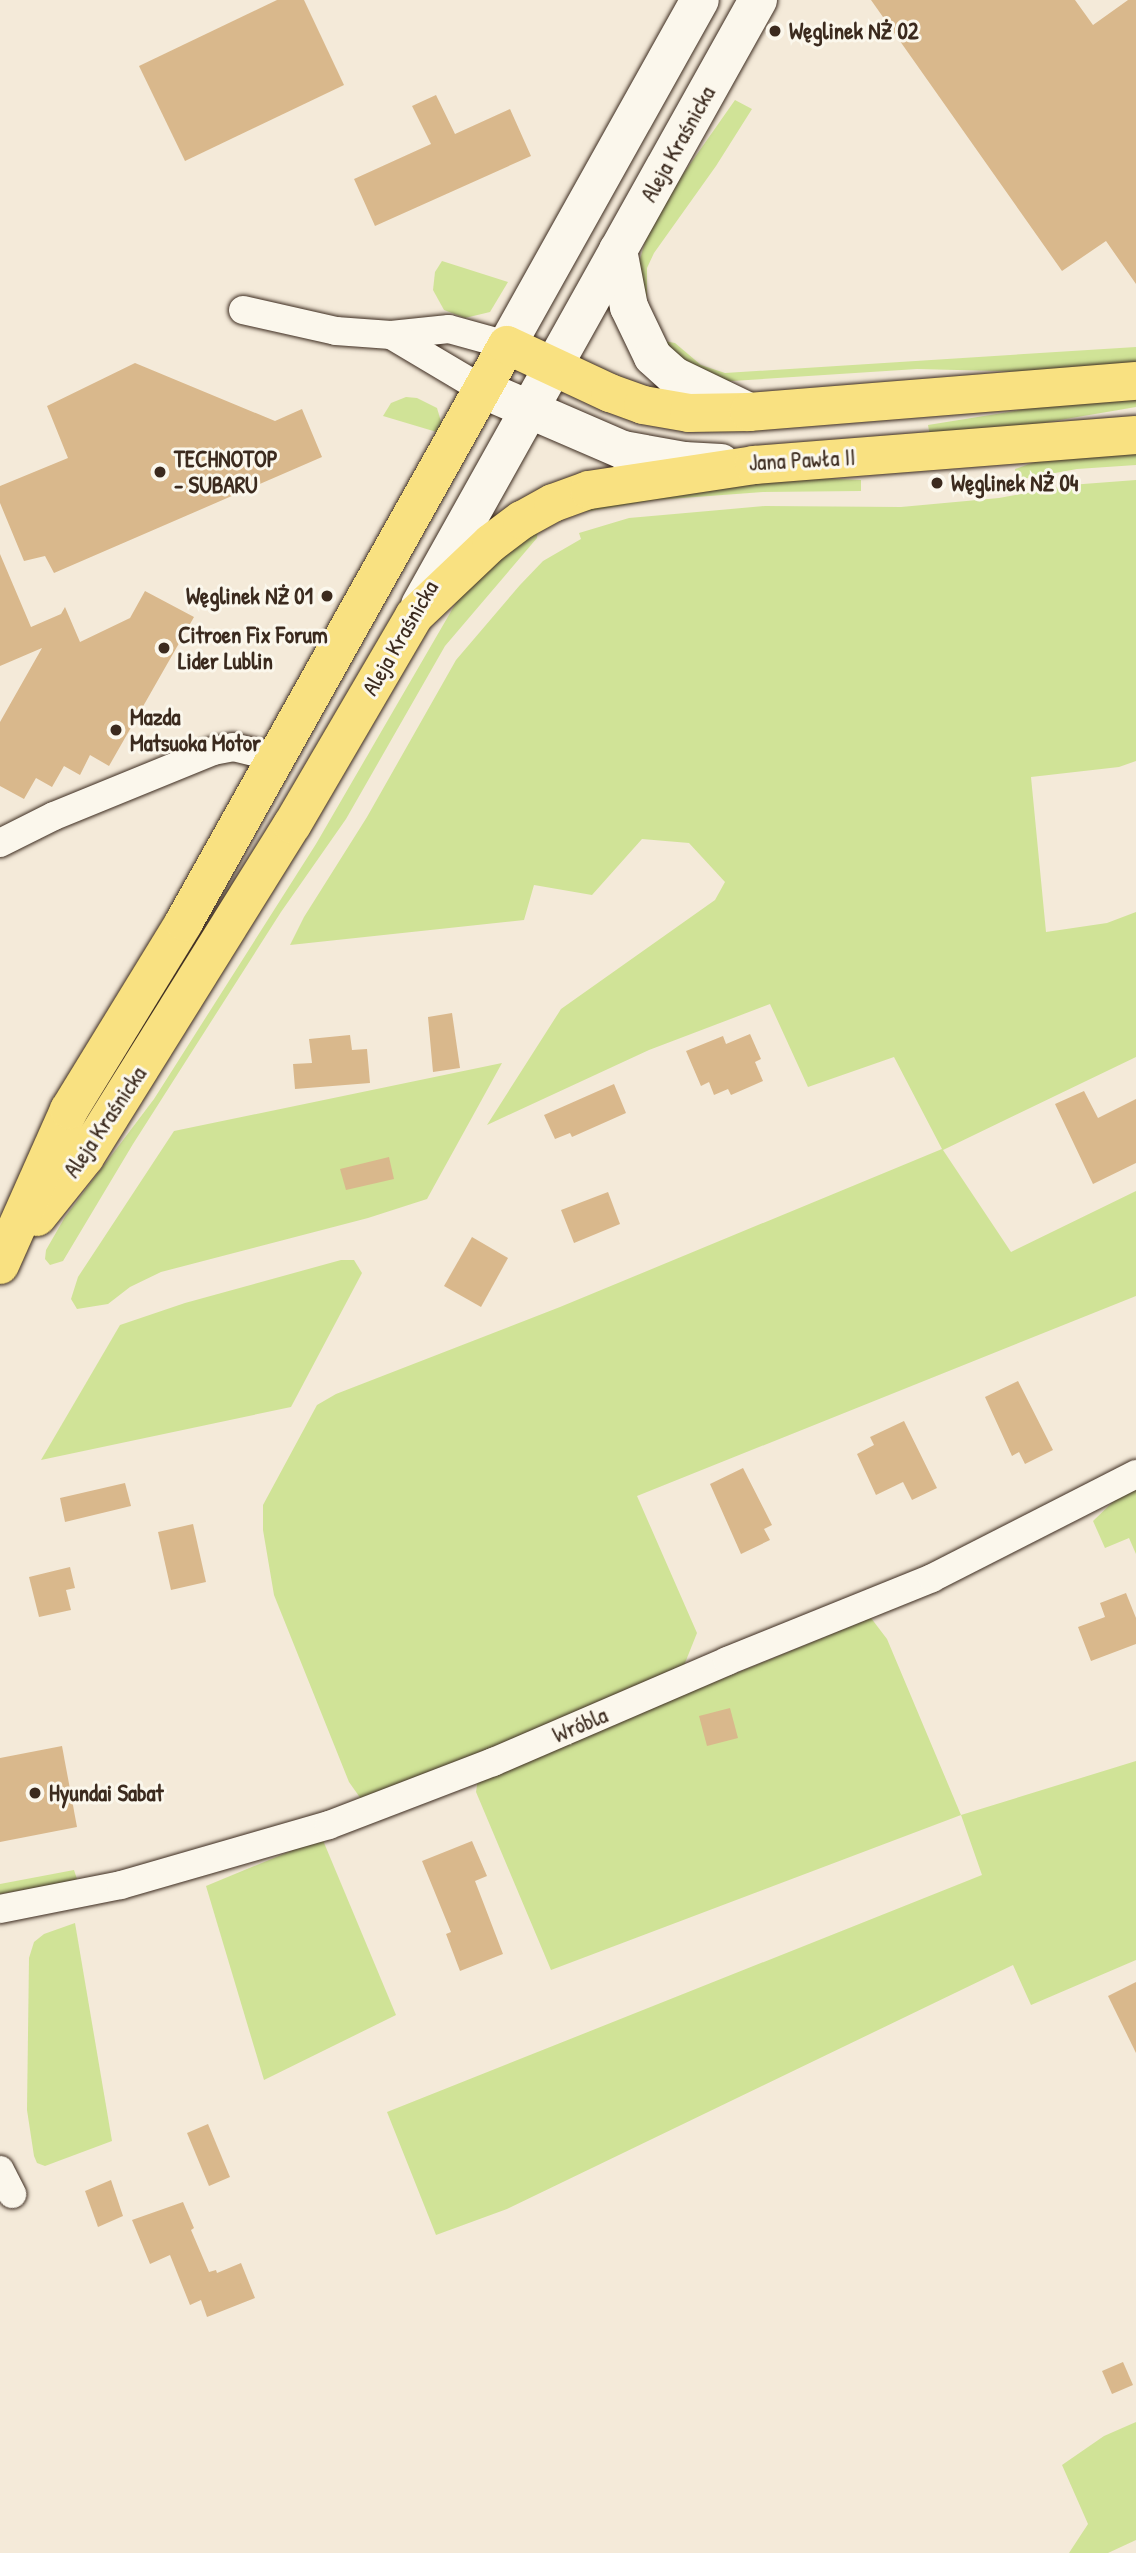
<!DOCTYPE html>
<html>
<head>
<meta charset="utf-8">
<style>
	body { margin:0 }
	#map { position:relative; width:1136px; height:2553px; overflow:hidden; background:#f4ead9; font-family:"Patrick Hand",sans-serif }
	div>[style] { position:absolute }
	.green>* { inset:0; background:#d0e397 }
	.building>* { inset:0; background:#d9b88c }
	.roads { filter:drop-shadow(0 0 2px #3b2a1e) drop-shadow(0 0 2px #3b2a1e) }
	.minor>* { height:28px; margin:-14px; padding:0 14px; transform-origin:14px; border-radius:14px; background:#fbf7ec }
	.secondary>* { height:38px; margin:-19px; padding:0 19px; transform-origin:19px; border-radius:19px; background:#fbf7ec }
	.primary>* { height:38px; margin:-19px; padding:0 19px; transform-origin:19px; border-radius:19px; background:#f9e181 }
	.dots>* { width:19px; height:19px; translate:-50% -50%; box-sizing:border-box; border:4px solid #fbf7ec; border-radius:50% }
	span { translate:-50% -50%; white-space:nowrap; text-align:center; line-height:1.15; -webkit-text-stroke:6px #fbf7ec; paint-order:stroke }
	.poi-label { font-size:23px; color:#3b2a1e; font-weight:700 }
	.left { translate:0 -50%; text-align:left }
	.right { translate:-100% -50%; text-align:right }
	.street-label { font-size:23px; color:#3b2a1e }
</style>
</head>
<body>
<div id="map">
	<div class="green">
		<div style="clip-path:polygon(735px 100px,752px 109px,716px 166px,654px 253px,647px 268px,647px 304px,639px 263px,646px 238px,674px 187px)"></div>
		<div style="clip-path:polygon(442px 261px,508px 282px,490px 312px,465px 318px,444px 310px,433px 290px,435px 272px)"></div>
		<div style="clip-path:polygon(664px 341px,675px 343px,701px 365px,725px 373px,1136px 347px,1136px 366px,1044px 372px,917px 369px,716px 382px,702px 378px)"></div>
		<div style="clip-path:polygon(406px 397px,417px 398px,437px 408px,442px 425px,440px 433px,383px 416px,391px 403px)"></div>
		<div style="clip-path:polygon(1136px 397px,1136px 407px,1007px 429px,930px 436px,928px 425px,1071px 402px)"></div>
		<div style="clip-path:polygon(1136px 451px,1136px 465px,1077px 469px,1017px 480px,1015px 469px,1043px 459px)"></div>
		<div style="clip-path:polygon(793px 477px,861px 480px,861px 491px,763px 492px,655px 500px,572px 514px,586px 500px)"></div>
		<div style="clip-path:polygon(1136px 480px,1136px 761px,1119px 767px,1031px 777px,1046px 932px,1107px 923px,1136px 912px,1136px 1057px,943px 1150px,1011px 1252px,1136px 1191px,1136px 1296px,637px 1496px,697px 1633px,683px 1668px,444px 1772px,361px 1799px,349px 1782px,274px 1595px,263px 1530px,263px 1505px,317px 1405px,336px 1394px,560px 1307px,942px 1149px,894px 1057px,808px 1087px,770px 1004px,649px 1050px,487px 1125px,561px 1009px,715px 900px,725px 882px,689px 843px,642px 839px,592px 895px,534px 885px,524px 920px,290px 945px,304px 917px,367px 817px,456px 660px,520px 585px,543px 561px,581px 539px,579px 533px,629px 518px,765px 506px,901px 507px,999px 498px,1070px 485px)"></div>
		<div style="clip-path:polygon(538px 526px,537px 538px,445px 646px,346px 819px,281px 912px,133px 1144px,63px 1261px,50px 1265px,45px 1259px,46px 1250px,65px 1217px,154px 1099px,316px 844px,464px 589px)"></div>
		<div style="clip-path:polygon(502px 1063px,427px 1199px,368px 1218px,161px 1272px,130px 1287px,108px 1304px,77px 1309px,71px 1299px,78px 1277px,174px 1131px)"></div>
		<div style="clip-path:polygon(341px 1260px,354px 1260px,362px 1273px,291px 1407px,41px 1460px,120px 1325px,185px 1303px)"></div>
		<div style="clip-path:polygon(1136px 1487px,1136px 1554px,1129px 1538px,1105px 1548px,1093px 1521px,1117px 1498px)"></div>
		<div style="clip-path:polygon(871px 1618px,887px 1639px,961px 1815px,1136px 1761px,1136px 1960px,1031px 2005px,1013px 1965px,507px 2209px,436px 2235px,387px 2112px,982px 1875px,961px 1815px,551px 1970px,476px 1792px,478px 1779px)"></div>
		<div style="clip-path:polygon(322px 1838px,396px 2015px,264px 2080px,206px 1886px)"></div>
		<div style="clip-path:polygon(74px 1870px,77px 1879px,63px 1883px,0 1894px,0 1884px)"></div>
		<div style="clip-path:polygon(75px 1923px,112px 2141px,45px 2166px,37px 2163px,34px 2156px,27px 2110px,29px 1958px,34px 1942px,44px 1934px)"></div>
		<div style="clip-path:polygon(1136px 2422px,1136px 2540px,1108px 2553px,1069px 2553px,1088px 2524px,1062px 2465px,1104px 2436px)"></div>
	</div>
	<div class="building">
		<div style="clip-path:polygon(277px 0,304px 0,344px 85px,185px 161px,139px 66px)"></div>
		<div style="clip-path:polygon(871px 0,1075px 0,1093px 25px,1128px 0,1136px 0,1136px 284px,1106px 241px,1062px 271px)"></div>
		<div style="clip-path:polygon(436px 95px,455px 134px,510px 109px,531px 156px,375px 226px,354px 179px,431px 144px,412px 106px)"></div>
		<div style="clip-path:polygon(135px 363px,275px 421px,302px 409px,322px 457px,54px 573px,45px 556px,24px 561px,0 503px,0 486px,68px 458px,47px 406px)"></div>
		<div style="clip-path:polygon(0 554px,31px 627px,61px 614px,65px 607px,80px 642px,130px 618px,145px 591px,194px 617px,109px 766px,90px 755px,80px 775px,64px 766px,52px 787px,36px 778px,24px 799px,0 786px,0 722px,42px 648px,0 666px)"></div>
		<div style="clip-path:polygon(452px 1013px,460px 1068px,433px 1072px,428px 1017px)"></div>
		<div style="clip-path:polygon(750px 1034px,761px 1059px,755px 1062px,763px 1081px,731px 1095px,728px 1089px,714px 1095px,709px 1082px,701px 1086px,686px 1051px,723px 1036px,726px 1044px)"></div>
		<div style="clip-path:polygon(350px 1035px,352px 1050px,367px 1049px,370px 1083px,295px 1089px,293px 1064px,312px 1063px,309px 1039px)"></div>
		<div style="clip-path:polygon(614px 1084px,626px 1113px,572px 1137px,570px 1133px,555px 1139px,544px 1115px)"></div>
		<div style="clip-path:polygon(1084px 1091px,1098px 1118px,1136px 1099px,1136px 1163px,1093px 1184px,1055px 1104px)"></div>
		<div style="clip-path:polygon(389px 1157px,394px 1179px,346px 1190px,340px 1169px)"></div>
		<div style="clip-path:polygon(608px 1192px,620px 1224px,574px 1243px,561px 1210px)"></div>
		<div style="clip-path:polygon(472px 1237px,508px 1258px,481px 1307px,444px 1286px)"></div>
		<div style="clip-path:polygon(1018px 1381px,1053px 1450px,1025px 1464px,1019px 1452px,1012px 1456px,985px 1397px)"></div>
		<div style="clip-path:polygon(904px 1421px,937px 1488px,912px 1500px,903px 1482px,876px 1495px,857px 1454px,874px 1445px,870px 1437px)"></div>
		<div style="clip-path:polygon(743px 1468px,772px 1525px,764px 1529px,770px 1540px,741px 1554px,710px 1484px)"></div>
		<div style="clip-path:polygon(125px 1483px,131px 1506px,65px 1522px,60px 1498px)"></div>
		<div style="clip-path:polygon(193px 1524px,206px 1582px,171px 1590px,158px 1532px)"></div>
		<div style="clip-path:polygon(70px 1567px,75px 1588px,66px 1590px,71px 1610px,39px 1617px,29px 1577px)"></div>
		<div style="clip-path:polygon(1126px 1593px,1136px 1618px,1136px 1644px,1091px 1661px,1078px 1627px,1105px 1617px,1100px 1603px)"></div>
		<div style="clip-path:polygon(730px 1708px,738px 1738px,707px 1746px,699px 1716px)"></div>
		<div style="clip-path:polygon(62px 1746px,77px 1827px,0 1842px,0 1758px)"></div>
		<div style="clip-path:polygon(472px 1841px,487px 1876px,475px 1881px,503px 1954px,460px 1971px,446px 1934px,451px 1932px,422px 1861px)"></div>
		<div style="clip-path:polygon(1136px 1982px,1136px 2053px,1108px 1996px)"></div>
		<div style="clip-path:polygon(208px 2124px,230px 2177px,209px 2186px,187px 2133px)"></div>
		<div style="clip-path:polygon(111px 2180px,123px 2216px,98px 2227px,85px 2191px)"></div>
		<div style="clip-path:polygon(183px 2202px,194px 2228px,191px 2230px,209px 2272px,216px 2270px,217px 2273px,241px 2263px,255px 2298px,207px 2317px,201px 2300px,190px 2305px,170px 2255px,150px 2264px,132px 2220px)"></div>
		<div style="clip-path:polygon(1123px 2362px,1133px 2385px,1112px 2394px,1102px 2371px)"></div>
	</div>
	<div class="roads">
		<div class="minor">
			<div style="left:243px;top:310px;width:95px;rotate:12.7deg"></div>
			<div style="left:336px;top:331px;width:55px;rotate:4.2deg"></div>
			<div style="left:391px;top:335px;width:58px;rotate:-5.9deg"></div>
			<div style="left:449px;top:329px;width:60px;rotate:15.4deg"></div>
			<div style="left:391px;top:335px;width:106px;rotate:30.7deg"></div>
			<div style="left:0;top:843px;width:60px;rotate:-26.6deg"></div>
			<div style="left:54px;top:816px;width:172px;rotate:-22.2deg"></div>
			<div style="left:213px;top:751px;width:20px;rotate:-11deg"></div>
			<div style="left:233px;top:747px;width:42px;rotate:13.7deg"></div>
			<div style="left:0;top:1909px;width:123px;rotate:-11.2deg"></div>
			<div style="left:121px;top:1885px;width:216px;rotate:-16.1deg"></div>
			<div style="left:329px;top:1825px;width:176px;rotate:-21deg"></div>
			<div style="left:493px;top:1762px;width:255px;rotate:-23.3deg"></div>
			<div style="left:727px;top:1661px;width:221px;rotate:-22deg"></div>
			<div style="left:932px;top:1578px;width:229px;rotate:-27deg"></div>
			<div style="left:0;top:2170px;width:27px;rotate:63deg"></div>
		</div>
		<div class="secondary">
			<div style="left:618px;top:250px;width:58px;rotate:79.1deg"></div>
			<div style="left:629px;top:307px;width:55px;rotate:64.4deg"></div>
			<div style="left:653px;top:357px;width:28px;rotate:42deg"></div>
			<div style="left:674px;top:376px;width:83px;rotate:25.6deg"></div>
			<div style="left:507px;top:345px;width:395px;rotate:-60.8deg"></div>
			<div style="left:482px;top:389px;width:154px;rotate:23.4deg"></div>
			<div style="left:623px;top:450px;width:62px;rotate:10.2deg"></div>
			<div style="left:684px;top:461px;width:37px;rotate:3deg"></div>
			<div style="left:420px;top:605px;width:693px;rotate:-60.81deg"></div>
		</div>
		<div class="primary">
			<div style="left:37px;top:1217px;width:77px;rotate:-51.3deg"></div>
			<div style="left:85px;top:1157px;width:391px;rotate:-58.1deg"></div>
			<div style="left:292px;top:825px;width:242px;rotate:-59.7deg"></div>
			<div style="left:414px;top:616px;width:106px;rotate:-43.5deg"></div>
			<div style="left:491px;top:543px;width:39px;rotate:-37deg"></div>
			<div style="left:522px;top:520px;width:35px;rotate:-29deg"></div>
			<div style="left:553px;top:503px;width:38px;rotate:-20deg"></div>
			<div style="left:589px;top:490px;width:167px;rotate:-8.6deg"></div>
			<div style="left:754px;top:465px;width:383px;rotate:-4.5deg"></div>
			<div style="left:0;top:1265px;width:170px;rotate:-66deg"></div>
			<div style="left:69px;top:1110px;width:220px;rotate:-58.5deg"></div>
			<div style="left:184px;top:922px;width:661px;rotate:-60.76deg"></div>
			<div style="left:507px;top:345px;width:114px;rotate:25deg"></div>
			<div style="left:610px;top:393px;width:35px;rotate:20deg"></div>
			<div style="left:643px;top:405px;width:47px;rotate:9.9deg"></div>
			<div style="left:689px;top:413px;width:60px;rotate:-1deg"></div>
			<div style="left:749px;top:412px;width:388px;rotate:-4.6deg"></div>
		</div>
	</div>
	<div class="dots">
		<div style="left:775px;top:31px;background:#3b2a1e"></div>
		<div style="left:160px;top:472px;background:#3b2a1e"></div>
		<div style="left:937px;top:483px;background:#3b2a1e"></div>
		<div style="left:327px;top:596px;background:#3b2a1e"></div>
		<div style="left:164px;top:648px;background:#3b2a1e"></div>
		<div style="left:116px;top:730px;background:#3b2a1e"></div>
		<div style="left:35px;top:1793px;background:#3b2a1e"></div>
	</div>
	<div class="poi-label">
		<span class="left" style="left:789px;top:31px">Węglinek NŻ 02</span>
		<span class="left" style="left:174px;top:472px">TECHNOTOP<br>- SUBARU</span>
		<span class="left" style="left:951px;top:483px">Węglinek NŻ 04</span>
		<span class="right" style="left:313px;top:596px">Węglinek NŻ 01</span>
		<span class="left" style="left:178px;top:648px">Citroen Fix Forum<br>Lider Lublin</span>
		<span class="left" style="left:130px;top:730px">Mazda<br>Matsuoka Motor</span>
		<span class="left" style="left:49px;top:1793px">Hyundai Sabat</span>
	</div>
	<div class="street-label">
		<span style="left:678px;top:144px;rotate:-61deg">Aleja Kraśnicka</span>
		<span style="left:802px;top:460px;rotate:-3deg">Jana Pawła II</span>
		<span style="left:400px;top:638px;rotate:-60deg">Aleja Kraśnicka</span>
		<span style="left:105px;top:1122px;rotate:-56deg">Aleja Kraśnicka</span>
		<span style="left:580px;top:1725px;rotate:-23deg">Wróbla</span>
	</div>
</div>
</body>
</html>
